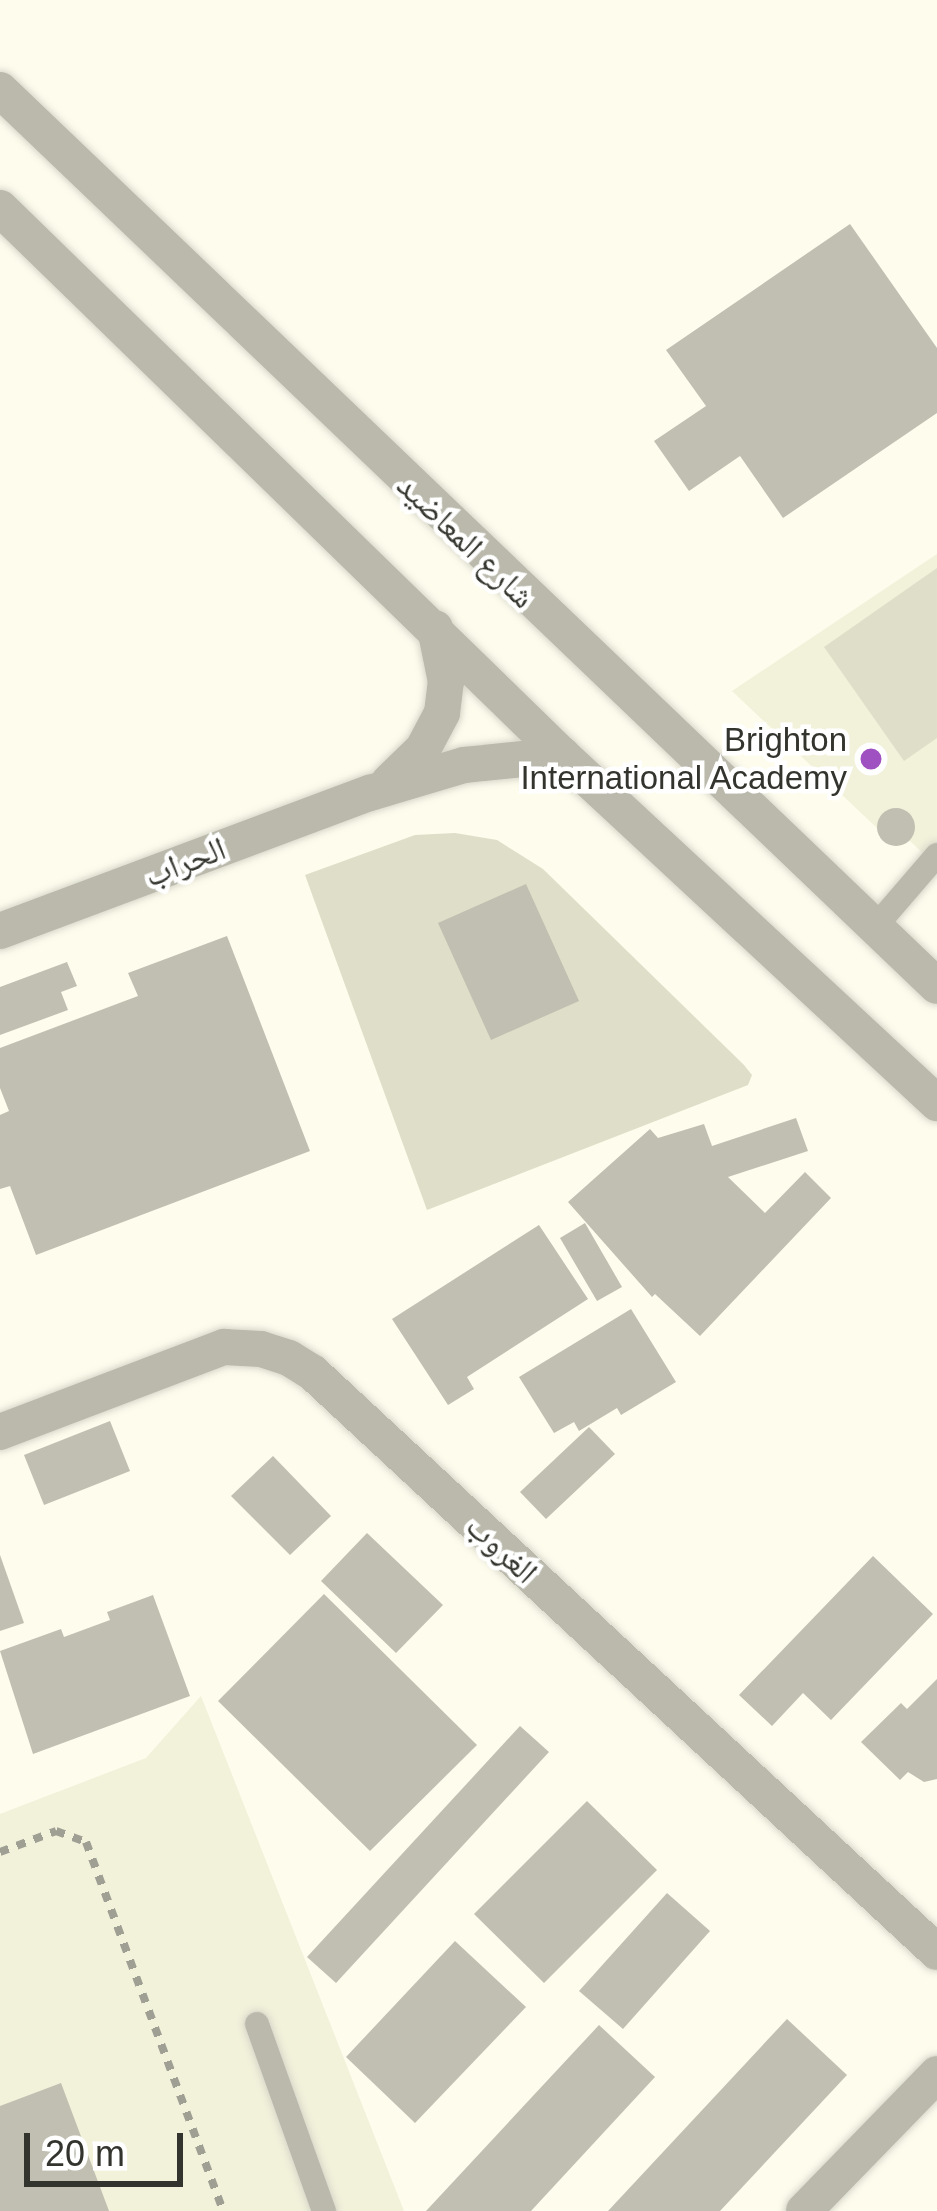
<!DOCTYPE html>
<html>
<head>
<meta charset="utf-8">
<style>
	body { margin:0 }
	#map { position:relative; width:937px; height:2211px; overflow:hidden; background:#fdfced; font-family:Helvetica,"Noto Naskh Arabic",sans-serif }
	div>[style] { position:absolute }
	.built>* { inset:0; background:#f2f1da }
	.green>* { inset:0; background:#dfdec8 }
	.building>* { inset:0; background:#c0bfb1 }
	.round { border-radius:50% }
	.path>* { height:8px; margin-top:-4px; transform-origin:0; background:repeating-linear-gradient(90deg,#9f9f94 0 9px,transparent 0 18px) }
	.roads { filter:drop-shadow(0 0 3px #d9d8cb) drop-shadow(0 0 3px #d9d8cb) }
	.service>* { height:24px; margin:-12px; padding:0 12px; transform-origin:12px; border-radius:12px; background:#bab9ac }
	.minor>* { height:36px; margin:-18px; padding:0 18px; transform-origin:18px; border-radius:18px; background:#bab9ac }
	.tertiary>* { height:36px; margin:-18px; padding:0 18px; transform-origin:18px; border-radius:18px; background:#bab9ac }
	.dots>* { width:33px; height:33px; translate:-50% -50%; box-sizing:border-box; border:6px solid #fff; border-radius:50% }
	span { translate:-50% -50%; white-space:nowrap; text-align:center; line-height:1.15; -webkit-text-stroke:9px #fff; paint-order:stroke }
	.street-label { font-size:33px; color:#34342e }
	.poi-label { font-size:33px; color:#34342e }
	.right { translate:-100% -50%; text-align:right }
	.scale { position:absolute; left:24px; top:2133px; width:159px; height:54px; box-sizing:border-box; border:6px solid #34342e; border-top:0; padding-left:15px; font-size:36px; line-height:42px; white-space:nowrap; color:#34342e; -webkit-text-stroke:9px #fff; paint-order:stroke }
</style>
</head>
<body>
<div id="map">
	<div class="built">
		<div style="clip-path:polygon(937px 554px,937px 866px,910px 841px,896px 846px,883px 841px,876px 827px,732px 691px)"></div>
		<div style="clip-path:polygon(201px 1696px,404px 2211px,0 2211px,0 1814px,146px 1758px)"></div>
	</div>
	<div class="green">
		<div style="clip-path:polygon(937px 568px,937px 738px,904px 761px,824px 647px)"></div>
		<div style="clip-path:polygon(455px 833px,497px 840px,543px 869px,744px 1065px,752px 1075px,748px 1085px,427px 1210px,305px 875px,415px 835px)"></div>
	</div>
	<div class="building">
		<div style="clip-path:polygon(850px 224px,937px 348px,937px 413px,783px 518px,740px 456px,689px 491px,654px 441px,706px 406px,666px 350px)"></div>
		<div class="round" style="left:877px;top:808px;width:38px;height:38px"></div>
		<div style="clip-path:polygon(526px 884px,579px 1001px,491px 1040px,438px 923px)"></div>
		<div style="clip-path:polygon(227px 936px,310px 1151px,36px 1255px,10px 1186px,0 1189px,0 1115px,9px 1111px,0 1088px,0 1048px,138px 996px,128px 973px)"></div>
		<div style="clip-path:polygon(67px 962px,77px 986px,61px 992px,68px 1010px,0 1035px,0 987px)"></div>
		<div style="clip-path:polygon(796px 1118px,808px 1151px,728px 1177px,765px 1213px,805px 1172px,831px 1198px,700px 1336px,655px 1294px,652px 1297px,568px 1202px,650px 1129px,658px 1138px,704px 1124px,712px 1146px)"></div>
		<div style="clip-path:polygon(585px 1223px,622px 1287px,597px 1301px,560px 1238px)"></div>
		<div style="clip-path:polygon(539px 1225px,588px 1299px,467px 1377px,474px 1389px,448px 1405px,392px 1319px)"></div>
		<div style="clip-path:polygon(631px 1309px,676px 1382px,621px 1415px,617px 1408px,579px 1431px,574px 1422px,554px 1433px,519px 1377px)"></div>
		<div style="clip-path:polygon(110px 1421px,130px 1471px,44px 1505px,24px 1455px)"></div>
		<div style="clip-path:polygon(589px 1427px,615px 1454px,546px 1519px,520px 1492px)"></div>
		<div style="clip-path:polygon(273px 1456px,331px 1516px,290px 1555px,231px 1496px)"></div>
		<div style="clip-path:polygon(367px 1533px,443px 1605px,396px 1653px,321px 1581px)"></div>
		<div style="clip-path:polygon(0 1555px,24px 1623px,0 1631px)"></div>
		<div style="clip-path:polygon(873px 1556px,933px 1614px,831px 1720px,803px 1693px,772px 1726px,739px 1695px)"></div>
		<div style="clip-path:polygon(324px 1594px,477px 1745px,370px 1851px,218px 1701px)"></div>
		<div style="clip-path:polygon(153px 1595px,190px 1696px,33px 1754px,0 1651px,61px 1629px,64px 1637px,110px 1620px,107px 1612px)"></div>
		<div style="clip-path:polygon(937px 1679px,937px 1779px,924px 1782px,908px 1772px,900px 1780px,861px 1742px,901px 1703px,907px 1709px)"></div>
		<div style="clip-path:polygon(520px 1726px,549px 1752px,336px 1983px,307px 1957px)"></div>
		<div style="clip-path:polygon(587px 1801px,657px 1870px,544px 1983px,474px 1914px)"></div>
		<div style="clip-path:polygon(667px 1893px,710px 1931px,623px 2029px,579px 1991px)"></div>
		<div style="clip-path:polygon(455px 1941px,526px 2007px,415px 2123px,346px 2057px)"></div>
		<div style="clip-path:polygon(787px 2019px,847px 2075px,720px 2211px,608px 2211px)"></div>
		<div style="clip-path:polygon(599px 2025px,655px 2077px,531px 2211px,426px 2211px)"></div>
		<div style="clip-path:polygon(61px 2083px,109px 2211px,0 2211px,0 2106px)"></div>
	</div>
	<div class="path">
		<div style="left:0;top:1852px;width:60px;rotate:-20.6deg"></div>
		<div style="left:56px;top:1831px;width:32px;rotate:20deg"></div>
		<div style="left:86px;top:1842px;width:394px;rotate:69.6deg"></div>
	</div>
	<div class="roads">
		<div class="service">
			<div style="left:875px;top:927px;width:95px;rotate:-49.3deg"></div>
			<div style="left:257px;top:2024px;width:199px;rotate:70.3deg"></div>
		</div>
		<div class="minor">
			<div style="left:389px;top:782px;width:47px;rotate:-44.1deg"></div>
			<div style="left:423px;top:749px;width:41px;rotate:-62.2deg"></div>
			<div style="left:442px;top:713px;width:31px;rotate:-83deg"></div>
			<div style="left:446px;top:682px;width:55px;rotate:-101.5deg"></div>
			<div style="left:0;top:931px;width:395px;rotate:-20.5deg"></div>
			<div style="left:370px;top:793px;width:98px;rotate:-16.6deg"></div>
			<div style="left:464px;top:765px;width:99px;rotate:-5.8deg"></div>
			<div style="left:0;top:1432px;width:240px;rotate:-20.8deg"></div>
			<div style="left:224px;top:1347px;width:37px;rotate:3deg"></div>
			<div style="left:261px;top:1349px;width:29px;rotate:18deg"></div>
			<div style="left:289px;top:1358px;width:28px;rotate:32deg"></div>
			<div style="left:313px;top:1373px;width:851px;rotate:42.86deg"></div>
			<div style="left:804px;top:2211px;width:191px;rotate:-45.8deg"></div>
		</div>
		<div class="tertiary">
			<div style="left:0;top:90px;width:1296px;rotate:43.72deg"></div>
			<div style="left:0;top:208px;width:784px;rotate:44.23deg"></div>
			<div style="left:562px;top:755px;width:512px;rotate:42.86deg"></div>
		</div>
	</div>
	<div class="dots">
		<div style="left:871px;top:759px;background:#a051c1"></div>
	</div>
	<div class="street-label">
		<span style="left:466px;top:541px;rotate:44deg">شارع المعاضيد</span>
		<span style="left:185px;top:862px;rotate:-21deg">الحراب</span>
		<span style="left:502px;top:1549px;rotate:43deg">الغروب</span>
	</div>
	<div class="poi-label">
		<span class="right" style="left:847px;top:759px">Brighton<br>International Academy</span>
	</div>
	<div class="scale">20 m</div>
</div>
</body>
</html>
